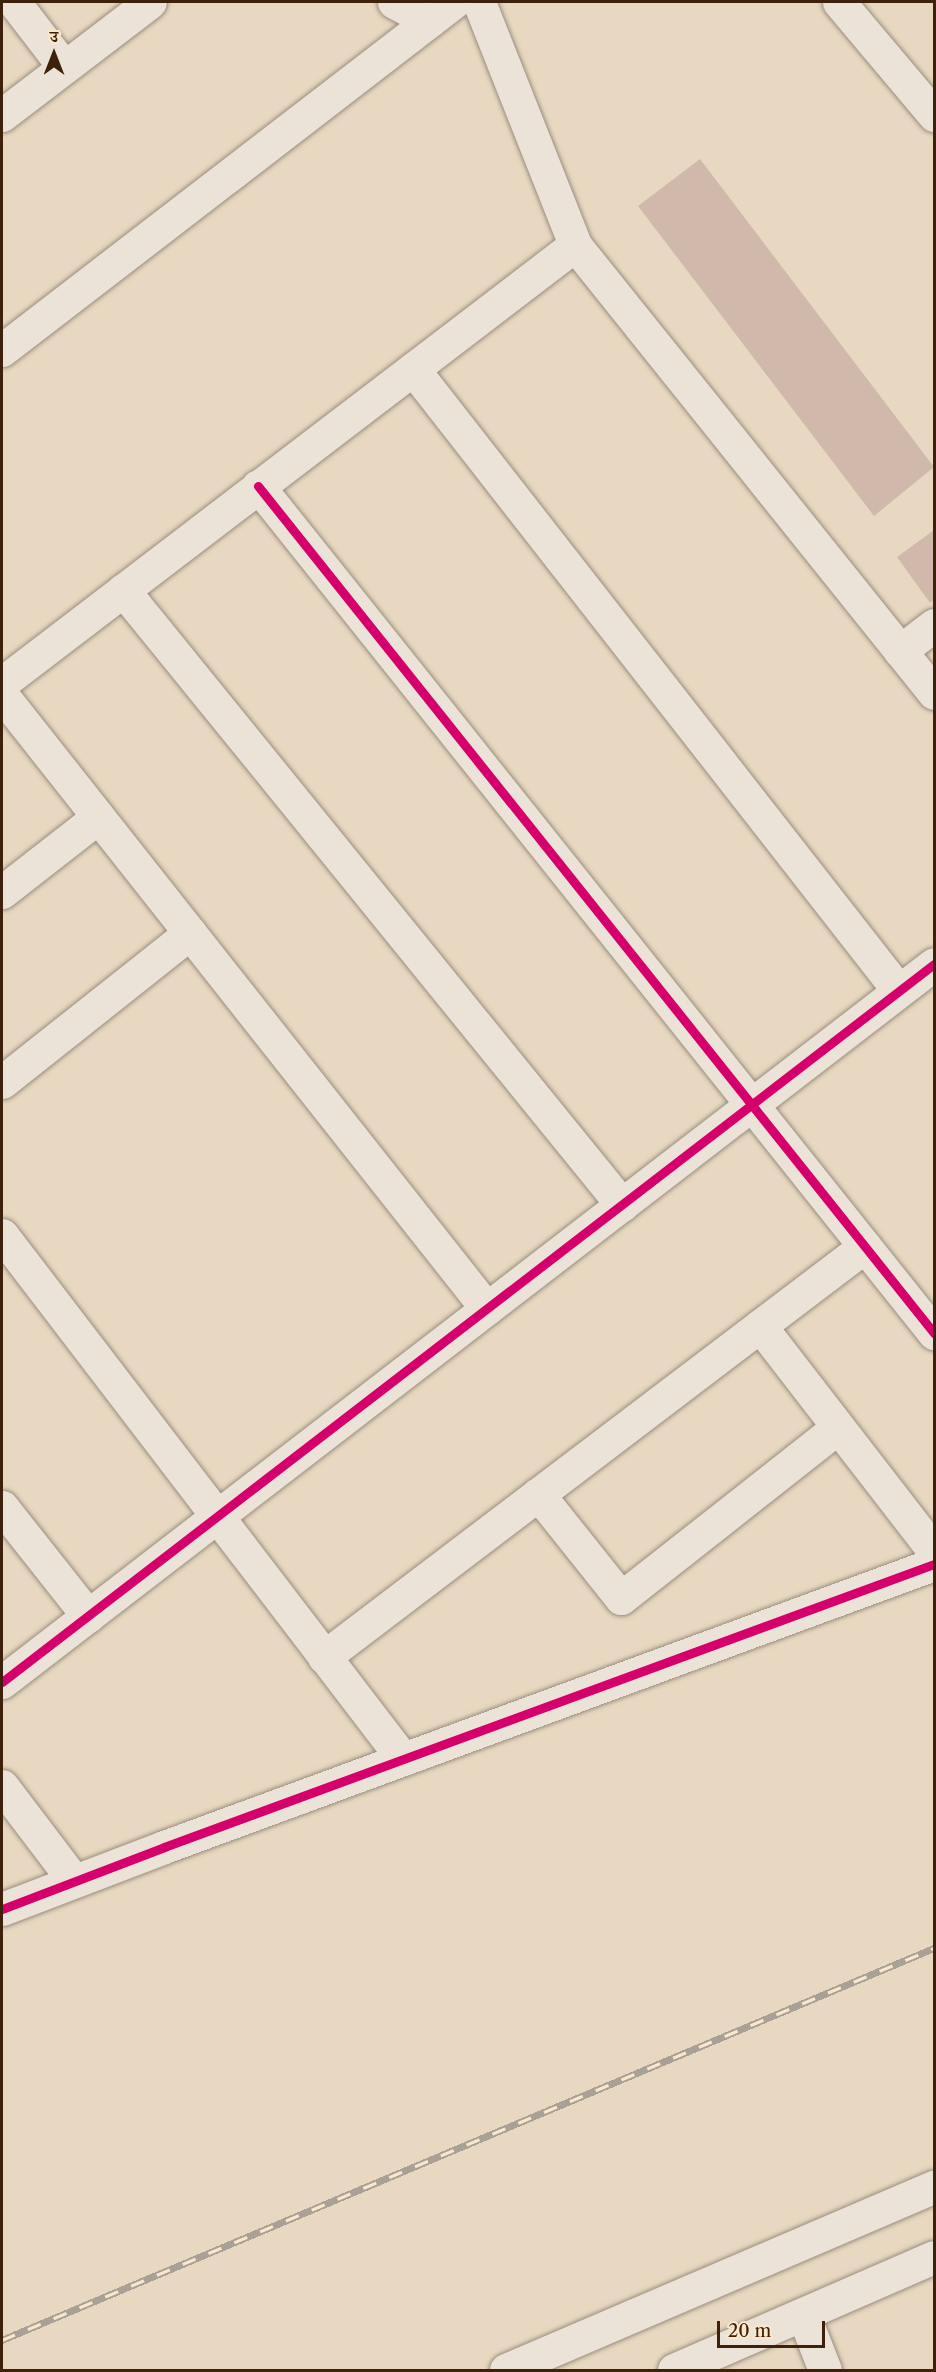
<!DOCTYPE html>
<html>
<head>
<meta charset="utf-8">
<style>
	body { margin:0 }
	#map { position:relative; width:936px; height:2372px; overflow:hidden; background:#e8d8c1; font-family:"Libre Caslon Text","Noto Serif Devanagari",serif }
	div>[style] { position:absolute }
	.building>* { inset:0; background:#d0b9ab }
	.roads { filter:drop-shadow(0 0 2px #9a8d7e) drop-shadow(0 0 2px #9a8d7e) }
	.minor>* { height:33px; margin:-16.5px; padding:0 16.5px; transform-origin:16.5px; border-radius:16.5px; background:#ebe3d7 }
	.rail>* { height:7px; margin-top:-3.5px; transform-origin:0; background:repeating-linear-gradient(90deg,#fbe8cc 0 14px,#aaa196 0 28px); box-sizing:border-box; border-block:2px solid #aaa196 }
	.cycleway>* { height:9px; margin:-4.5px; padding:0 4.5px; transform-origin:4.5px; border-radius:4.5px; background:#d6006c }
	span { translate:-50% -50%; white-space:nowrap; text-align:center; line-height:1.15; -webkit-text-stroke:5px #fbe8cc; paint-order:stroke }
	.frame { position:absolute; inset:0; border:3px solid #3e200b; pointer-events:none }
	.north { position:absolute; left:24px; top:24px; width:60px; height:60px; -webkit-text-stroke:4px #fbe8cc; paint-order:stroke; rotate:0deg; font-size:16px; font-weight:700; line-height:24px; text-align:center; color:#3e200b }
	.north::after { content:''; display:block; margin:auto; width:21px; height:27px; background:#3e200b; clip-path:polygon(50% 0,100% 100%,50% 72%,0 100%) }
	.scale { position:absolute; left:717px; top:2321px; width:108px; height:27px; box-sizing:border-box; border:3px solid #3e200b; border-top:0; padding-left:8px; font-size:18px; line-height:21px; white-space:nowrap; color:#3e200b; -webkit-text-stroke:4px #fbe8cc; paint-order:stroke }
</style>
</head>
<body>
<div id="map">
	<div class="building">
		<div style="clip-path:polygon(700px 159px,934px 467px,874px 516px,638px 206px)"></div>
		<div style="clip-path:polygon(934px 530px,934px 600px,930px 603px,897px 557px)"></div>
	</div>
	<div class="roads">
		<div class="minor">
			<div style="left:14px;top:2px;width:82px;rotate:52.4deg"></div>
			<div style="left:394px;top:2px;width:40px;rotate:28deg"></div>
			<div style="left:479px;top:2px;width:261px;rotate:68.4deg"></div>
			<div style="left:575px;top:245px;width:574px;rotate:51.29deg"></div>
			<div style="left:839px;top:2px;width:148px;rotate:49.9deg"></div>
			<div style="left:2px;top:115px;width:186px;rotate:-37.4deg"></div>
			<div style="left:2px;top:350px;width:570px;rotate:-37.59deg"></div>
			<div style="left:413px;top:369px;width:789px;rotate:52deg"></div>
			<div style="left:258px;top:486px;width:1084px;rotate:51.41deg"></div>
			<div style="left:123px;top:590px;width:792px;rotate:50.94deg"></div>
			<div style="left:900px;top:651px;width:43px;rotate:-37.4deg"></div>
			<div style="left:2px;top:683px;width:721px;rotate:-37.39deg"></div>
			<div style="left:2px;top:695px;width:782px;rotate:51.69deg"></div>
			<div style="left:2px;top:892px;width:122px;rotate:-38deg"></div>
			<div style="left:2px;top:1082px;width:240px;rotate:-38.4deg"></div>
			<div style="left:2px;top:1235px;width:660px;rotate:52.57deg"></div>
			<div style="left:760px;top:1326px;width:284px;rotate:52.3deg"></div>
			<div style="left:538px;top:1494px;width:133px;rotate:51.4deg"></div>
			<div style="left:621px;top:1598px;width:276px;rotate:-38.2deg"></div>
			<div style="left:2px;top:1507px;width:139px;rotate:51.7deg"></div>
			<div style="left:324px;top:1657px;width:679px;rotate:-37.22deg"></div>
			<div style="left:2px;top:1682px;width:1176px;rotate:-37.61deg"></div>
			<div style="left:2px;top:1786px;width:119px;rotate:52.8deg"></div>
			<div style="left:2px;top:1909px;width:173px;rotate:-20.9deg"></div>
			<div style="left:164px;top:1847px;width:820px;rotate:-20.18deg"></div>
			<div style="left:803px;top:2314px;width:60px;rotate:68.6deg"></div>
			<div style="left:506px;top:2370px;width:465px;rotate:-23.2deg"></div>
			<div style="left:674px;top:2370px;width:283px;rotate:-23.5deg"></div>
		</div>
	</div>
	<div class="rail">
		<div style="left:2px;top:2340px;width:1011px;rotate:-22.81deg"></div>
	</div>
	<div class="cycleway">
		<div style="left:258px;top:486px;width:1084px;rotate:51.41deg"></div>
		<div style="left:2px;top:1682px;width:1176px;rotate:-37.61deg"></div>
		<div style="left:2px;top:1909px;width:173px;rotate:-20.9deg"></div>
		<div style="left:164px;top:1847px;width:820px;rotate:-20.18deg"></div>
	</div>
	<div class="frame"></div>
	<div class="north">उ</div>
	<div class="scale">20 m</div>
</div>
</body>
</html>
